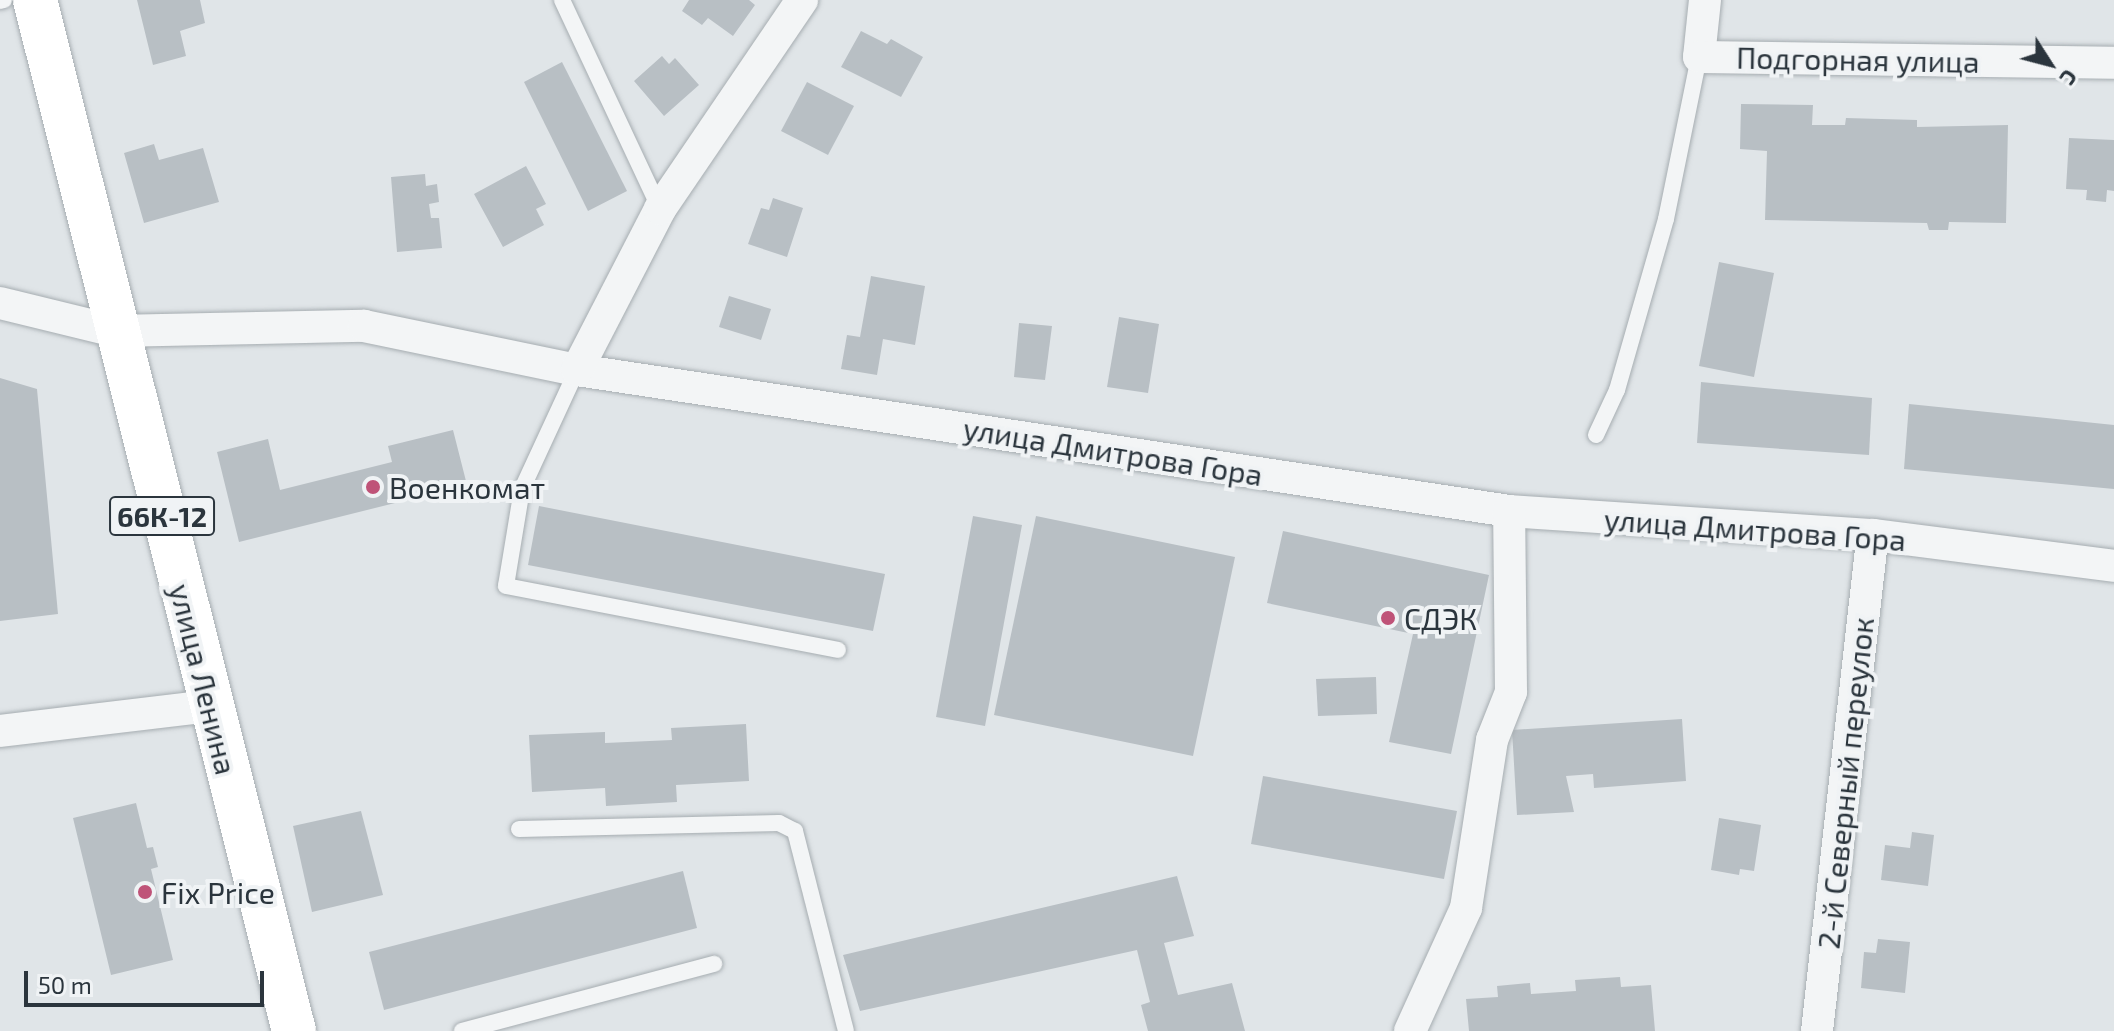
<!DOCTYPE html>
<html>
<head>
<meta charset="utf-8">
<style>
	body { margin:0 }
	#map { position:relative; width:2114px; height:1031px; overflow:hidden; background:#e0e5e8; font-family:"Exo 2",sans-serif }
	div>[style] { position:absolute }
	.building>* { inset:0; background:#b8bfc4 }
	.roads { filter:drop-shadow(0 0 2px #a6adb1) drop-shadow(0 0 2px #a6adb1) }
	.lane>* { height:16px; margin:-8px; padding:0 8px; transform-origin:8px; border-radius:8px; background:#f3f5f6 }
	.street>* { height:32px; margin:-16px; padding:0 16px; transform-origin:16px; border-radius:16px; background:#f3f5f6 }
	.primary>* { height:44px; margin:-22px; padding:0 22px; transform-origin:22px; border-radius:22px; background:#fff }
	.dots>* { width:22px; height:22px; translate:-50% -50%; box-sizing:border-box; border:4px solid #f0f3f5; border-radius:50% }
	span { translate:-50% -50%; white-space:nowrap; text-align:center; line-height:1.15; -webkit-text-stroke:8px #f0f3f5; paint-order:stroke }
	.shield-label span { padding:2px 6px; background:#f0f3f5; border:2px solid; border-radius:6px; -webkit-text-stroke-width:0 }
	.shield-label { font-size:28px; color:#2b353d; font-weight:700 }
	.street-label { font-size:30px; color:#2b353d }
	.poi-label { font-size:30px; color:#2b353d }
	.left { translate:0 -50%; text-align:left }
	.north { position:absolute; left:2010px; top:24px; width:80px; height:80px; -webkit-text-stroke:6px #f0f3f5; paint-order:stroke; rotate:126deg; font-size:22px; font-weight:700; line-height:32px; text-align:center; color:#2b353d }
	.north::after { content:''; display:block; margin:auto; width:28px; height:36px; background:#2b353d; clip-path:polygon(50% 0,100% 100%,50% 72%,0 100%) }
	.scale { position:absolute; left:24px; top:971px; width:240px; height:36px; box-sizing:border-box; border:4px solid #2b353d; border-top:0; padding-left:10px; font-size:24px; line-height:28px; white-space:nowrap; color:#2b353d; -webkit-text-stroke:6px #f0f3f5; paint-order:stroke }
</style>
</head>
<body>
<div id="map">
	<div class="building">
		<div style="clip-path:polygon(137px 0,200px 0,205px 23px,180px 31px,186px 56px,153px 65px)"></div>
		<div style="clip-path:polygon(689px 0,749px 0,755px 5px,733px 36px,708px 18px,702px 25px,682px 11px)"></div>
		<div style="clip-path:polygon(861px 31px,887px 44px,891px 39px,923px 57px,901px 97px,841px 67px)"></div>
		<div style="clip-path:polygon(662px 56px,669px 64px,675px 58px,699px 85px,664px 116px,634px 81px)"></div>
		<div style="clip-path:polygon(562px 62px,627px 191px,588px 211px,524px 82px)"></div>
		<div style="clip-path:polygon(807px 82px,854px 106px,828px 155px,781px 131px)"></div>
		<div style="clip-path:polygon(1741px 104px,1813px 105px,1812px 125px,1845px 125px,1846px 118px,1917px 120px,1917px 127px,2008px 125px,2006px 223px,1949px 222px,1948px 230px,1929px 230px,1927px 223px,1765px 220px,1767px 151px,1740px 149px)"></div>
		<div style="clip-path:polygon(2069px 138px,2114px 140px,2114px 191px,2107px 190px,2106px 202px,2086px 200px,2087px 190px,2066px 189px)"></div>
		<div style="clip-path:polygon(154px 144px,159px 160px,203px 148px,219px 202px,144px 223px,124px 153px)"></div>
		<div style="clip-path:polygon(526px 166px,546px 204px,536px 209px,544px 225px,503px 247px,474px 194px)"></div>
		<div style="clip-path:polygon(425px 174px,426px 186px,437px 184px,439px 202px,429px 204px,431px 218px,439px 218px,442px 248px,397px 252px,391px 177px)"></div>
		<div style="clip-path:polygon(773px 198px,803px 208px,787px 257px,748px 244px,761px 208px,769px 210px)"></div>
		<div style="clip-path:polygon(1719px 262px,1774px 273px,1754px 377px,1699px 366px)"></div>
		<div style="clip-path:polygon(871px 276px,925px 286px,915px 345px,883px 339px,877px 375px,841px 369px,847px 335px,860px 337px)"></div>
		<div style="clip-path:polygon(729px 296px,771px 309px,761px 340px,719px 327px)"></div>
		<div style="clip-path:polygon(1119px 317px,1159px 324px,1148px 393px,1107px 387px)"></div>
		<div style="clip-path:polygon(1019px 323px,1052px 326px,1045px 380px,1014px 377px)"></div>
		<div style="clip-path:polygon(0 378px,37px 389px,58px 614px,0 621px)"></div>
		<div style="clip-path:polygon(1701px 382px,1872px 398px,1869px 455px,1697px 443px)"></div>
		<div style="clip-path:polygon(1909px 404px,2114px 425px,2114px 489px,1904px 469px)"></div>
		<div style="clip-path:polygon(453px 430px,467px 485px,239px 542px,217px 452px,268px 439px,280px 490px,392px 462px,388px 446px)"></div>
		<div style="clip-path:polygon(539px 506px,885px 574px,873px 631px,528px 565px)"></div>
		<div style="clip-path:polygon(973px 516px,1022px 525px,985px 726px,936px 717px)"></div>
		<div style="clip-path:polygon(1036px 516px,1235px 557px,1193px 756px,994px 715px)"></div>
		<div style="clip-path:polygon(1283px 531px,1489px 575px,1451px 754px,1389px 742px,1413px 634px,1267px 603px)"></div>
		<div style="clip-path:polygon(1376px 677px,1377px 714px,1318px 716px,1316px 679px)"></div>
		<div style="clip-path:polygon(1682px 719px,1686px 781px,1594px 788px,1593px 774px,1566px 776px,1574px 812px,1517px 815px,1512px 730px)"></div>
		<div style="clip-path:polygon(746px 724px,749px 781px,676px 785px,677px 802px,606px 806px,605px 788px,532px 792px,529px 735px,605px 732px,605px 743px,672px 740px,671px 728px)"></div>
		<div style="clip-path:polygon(1263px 776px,1457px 811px,1444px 879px,1251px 844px)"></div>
		<div style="clip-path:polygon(136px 803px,147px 848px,153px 847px,158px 867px,151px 869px,173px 960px,111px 975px,73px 818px)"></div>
		<div style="clip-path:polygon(361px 811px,383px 895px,312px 912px,293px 826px)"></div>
		<div style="clip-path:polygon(1719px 818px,1761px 825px,1754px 871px,1740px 869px,1739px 875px,1711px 870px)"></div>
		<div style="clip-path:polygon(1912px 832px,1934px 835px,1928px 886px,1881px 880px,1885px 845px,1910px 848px)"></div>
		<div style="clip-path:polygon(683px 871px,697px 928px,384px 1010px,369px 952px)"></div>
		<div style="clip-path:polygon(1177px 876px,1194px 936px,1164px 943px,1178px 995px,1232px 983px,1245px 1031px,1148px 1031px,1141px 1005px,1150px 1002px,1137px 950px,860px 1011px,843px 955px)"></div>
		<div style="clip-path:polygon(1878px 939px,1910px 942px,1905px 993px,1861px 988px,1864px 952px,1876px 953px)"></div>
		<div style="clip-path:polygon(1620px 977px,1621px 987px,1651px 985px,1655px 1031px,1469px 1031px,1466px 999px,1498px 997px,1497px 986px,1530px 983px,1531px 994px,1576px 991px,1575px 980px)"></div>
	</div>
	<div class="roads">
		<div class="lane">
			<div style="left:562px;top:0;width:231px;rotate:64.9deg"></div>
			<div style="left:0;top:1px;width:4px;rotate:-14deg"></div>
			<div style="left:577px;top:370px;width:131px;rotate:114.8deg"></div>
			<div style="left:522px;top:489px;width:98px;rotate:99.4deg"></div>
			<div style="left:506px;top:586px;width:338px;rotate:10.9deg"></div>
			<div style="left:1596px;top:435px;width:50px;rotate:-65deg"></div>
			<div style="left:1617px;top:390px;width:178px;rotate:-74deg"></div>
			<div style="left:1666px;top:219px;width:165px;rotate:-78.5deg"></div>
			<div style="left:519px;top:829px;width:260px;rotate:-1.3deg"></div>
			<div style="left:779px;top:823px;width:18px;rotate:27deg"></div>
			<div style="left:795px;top:831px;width:206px;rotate:75.7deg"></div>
			<div style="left:462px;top:1031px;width:261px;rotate:-14.9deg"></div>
		</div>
		<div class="street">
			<div style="left:1705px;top:0;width:57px;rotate:96deg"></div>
			<div style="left:1699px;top:57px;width:415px;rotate:0.8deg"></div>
			<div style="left:0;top:303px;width:118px;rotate:13.7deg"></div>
			<div style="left:115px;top:331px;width:249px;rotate:-1.2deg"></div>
			<div style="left:364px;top:326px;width:217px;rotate:11.7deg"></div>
			<div style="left:577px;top:370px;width:943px;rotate:8.6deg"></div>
			<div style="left:1509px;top:511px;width:365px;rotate:3.8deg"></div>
			<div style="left:1873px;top:535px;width:243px;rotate:7.3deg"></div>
			<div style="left:577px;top:370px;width:181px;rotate:-62.7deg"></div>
			<div style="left:660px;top:209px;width:253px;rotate:-55.8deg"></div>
			<div style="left:0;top:731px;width:212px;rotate:-6.8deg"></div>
			<div style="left:1410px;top:1031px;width:135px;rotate:-65.5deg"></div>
			<div style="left:1466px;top:908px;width:170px;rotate:-81.2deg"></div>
			<div style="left:1492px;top:740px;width:52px;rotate:-68.4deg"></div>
			<div style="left:1511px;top:692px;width:181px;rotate:-90.6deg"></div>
			<div style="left:1817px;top:1031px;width:499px;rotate:-83.6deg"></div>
		</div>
		<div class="primary">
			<div style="left:35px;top:0;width:1063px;rotate:75.9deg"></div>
		</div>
	</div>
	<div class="dots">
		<div style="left:373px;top:487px;background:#bf5378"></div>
		<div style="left:1388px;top:618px;background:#bf5378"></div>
		<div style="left:145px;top:892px;background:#bf5378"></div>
	</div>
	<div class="shield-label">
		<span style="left:162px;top:516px">66К-12</span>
	</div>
	<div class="street-label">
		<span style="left:1858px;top:59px;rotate:1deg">Подгорная улица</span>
		<span style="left:1113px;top:451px;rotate:9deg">улица Дмитрова Гора</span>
		<span style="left:1755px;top:529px;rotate:4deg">улица Дмитрова Гора</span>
		<span style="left:204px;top:679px;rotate:76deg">улица Ленина</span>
		<span style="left:1845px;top:783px;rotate:-84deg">2-й Северный переулок</span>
	</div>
	<div class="poi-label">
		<span class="left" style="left:389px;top:487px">Военкомат</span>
		<span class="left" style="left:1404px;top:618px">СДЭК</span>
		<span class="left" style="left:161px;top:892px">Fix Price</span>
	</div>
	<div class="north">С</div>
	<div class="scale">50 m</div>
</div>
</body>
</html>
